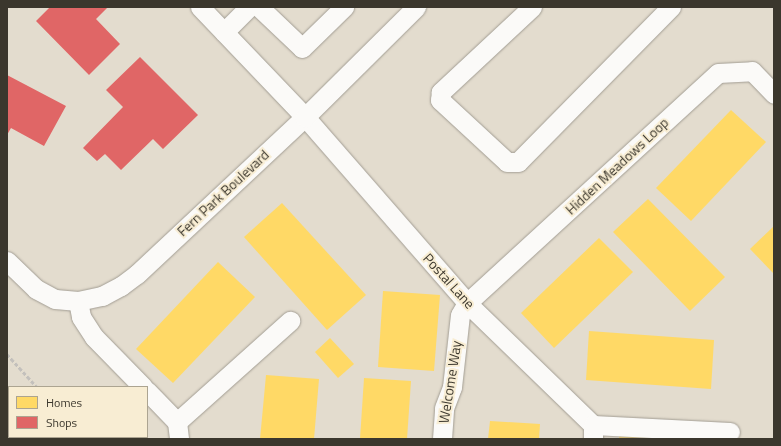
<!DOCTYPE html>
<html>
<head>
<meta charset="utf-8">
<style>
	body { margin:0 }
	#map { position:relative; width:781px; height:446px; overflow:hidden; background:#e3dcce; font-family:"Titillium Web",sans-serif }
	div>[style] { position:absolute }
	.homes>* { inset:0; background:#ffd966 }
	.shops>* { inset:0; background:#e06666 }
	.path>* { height:2.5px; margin-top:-1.25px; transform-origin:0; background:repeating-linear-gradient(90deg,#c3c0bc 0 4px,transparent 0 6px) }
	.roads { filter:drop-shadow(0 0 1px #a29d93) drop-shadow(0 0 1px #a29d93) }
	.minor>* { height:19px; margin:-9.5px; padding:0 9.5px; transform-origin:9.5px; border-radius:9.5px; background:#fbfaf8 }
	span { translate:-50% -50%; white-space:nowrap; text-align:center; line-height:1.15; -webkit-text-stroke:4px #f8edd3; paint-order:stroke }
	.street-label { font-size:14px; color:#3b372d }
	.frame { position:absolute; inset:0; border:8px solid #3b372d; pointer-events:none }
	.legend { position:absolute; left:8px; top:386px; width:140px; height:52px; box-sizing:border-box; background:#f8edd3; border:1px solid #aca491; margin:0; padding:5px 7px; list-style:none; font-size:12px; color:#3b372d }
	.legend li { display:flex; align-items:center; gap:8px; height:20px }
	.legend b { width:20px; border:1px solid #aca491 }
</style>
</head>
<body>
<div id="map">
	<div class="homes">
		<div style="clip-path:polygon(731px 110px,766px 142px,691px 221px,656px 188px)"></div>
		<div style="clip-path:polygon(648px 199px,725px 277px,690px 311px,613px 232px)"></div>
		<div style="clip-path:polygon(282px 203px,366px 295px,327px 330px,244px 237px)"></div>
		<div style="clip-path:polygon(774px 226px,774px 274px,750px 249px)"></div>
		<div style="clip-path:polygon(599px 238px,633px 272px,554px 348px,521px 313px)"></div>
		<div style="clip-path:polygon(218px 262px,255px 297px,173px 383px,136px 349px)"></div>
		<div style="clip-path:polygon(383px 291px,440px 295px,434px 371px,378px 367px)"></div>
		<div style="clip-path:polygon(589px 331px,714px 340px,711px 389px,586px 380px)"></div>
		<div style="clip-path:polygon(330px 338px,354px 364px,338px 378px,315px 352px)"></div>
		<div style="clip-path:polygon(266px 375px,319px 379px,314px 439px,260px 439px)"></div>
		<div style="clip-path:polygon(364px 378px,411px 381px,407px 439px,360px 439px)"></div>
		<div style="clip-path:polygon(7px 420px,9px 437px,24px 439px,7px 439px)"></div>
		<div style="clip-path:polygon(490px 421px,540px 424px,539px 439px,488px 439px)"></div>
		<div style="clip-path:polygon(619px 435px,661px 438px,661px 439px,619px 439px)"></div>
	</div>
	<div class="shops">
		<div style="clip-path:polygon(50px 7px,108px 7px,96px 19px,120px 44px,89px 75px,36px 21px)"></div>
		<div style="clip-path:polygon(140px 57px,198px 115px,163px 149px,153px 139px,121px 170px,105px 154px,97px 161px,83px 148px,123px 107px,106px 90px)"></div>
		<div style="clip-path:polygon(7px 75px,66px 106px,44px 146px,11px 128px,7px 135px)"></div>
	</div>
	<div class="path">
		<div style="left:7px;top:354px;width:45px;rotate:47.7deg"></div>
		<div style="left:82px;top:437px;width:3px;rotate:45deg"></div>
	</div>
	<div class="roads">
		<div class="minor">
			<div style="left:200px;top:7px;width:152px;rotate:46.3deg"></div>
			<div style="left:305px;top:117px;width:247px;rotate:48.9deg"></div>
			<div style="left:467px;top:303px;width:175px;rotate:44.1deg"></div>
			<div style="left:593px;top:425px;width:14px;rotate:90deg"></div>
			<div style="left:259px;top:7px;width:59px;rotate:43.6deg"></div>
			<div style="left:302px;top:48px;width:59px;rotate:-44.3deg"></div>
			<div style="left:532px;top:7px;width:125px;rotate:137deg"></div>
			<div style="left:441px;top:92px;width:8px;rotate:97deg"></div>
			<div style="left:440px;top:100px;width:91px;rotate:42.8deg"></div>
			<div style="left:507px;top:162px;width:11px"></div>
			<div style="left:518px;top:162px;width:218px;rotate:-45.4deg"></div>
			<div style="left:224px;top:32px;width:35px;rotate:-45deg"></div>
			<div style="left:7px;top:261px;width:40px;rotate:44deg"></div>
			<div style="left:36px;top:289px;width:21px;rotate:28deg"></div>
			<div style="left:55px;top:299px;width:23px;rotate:5deg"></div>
			<div style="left:78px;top:301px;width:25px;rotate:-12deg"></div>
			<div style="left:102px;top:296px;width:21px;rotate:-28deg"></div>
			<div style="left:121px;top:286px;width:20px;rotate:-37deg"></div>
			<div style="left:137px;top:274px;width:230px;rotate:-43.1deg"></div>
			<div style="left:305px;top:117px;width:156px;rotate:-44.7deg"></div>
			<div style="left:78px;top:301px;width:16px;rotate:79deg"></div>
			<div style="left:81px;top:317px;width:24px;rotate:57deg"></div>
			<div style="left:94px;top:337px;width:70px;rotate:45.6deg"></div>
			<div style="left:147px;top:391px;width:43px;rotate:45.9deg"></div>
			<div style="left:177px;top:422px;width:17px;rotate:83deg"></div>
			<div style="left:177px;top:422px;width:152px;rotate:-41.8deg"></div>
			<div style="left:593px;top:425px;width:137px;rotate:2.9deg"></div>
			<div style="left:442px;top:439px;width:31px;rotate:-86deg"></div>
			<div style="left:444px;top:408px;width:22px;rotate:-69deg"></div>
			<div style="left:452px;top:387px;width:72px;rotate:-83.7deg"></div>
			<div style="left:460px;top:315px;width:14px;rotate:-60deg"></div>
			<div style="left:467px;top:303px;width:340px;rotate:-42.5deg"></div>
			<div style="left:718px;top:73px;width:34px;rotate:-3deg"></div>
			<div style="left:752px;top:71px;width:32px;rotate:46deg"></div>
		</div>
	</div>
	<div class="street-label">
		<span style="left:617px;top:166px;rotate:-43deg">Hidden Meadows Loop</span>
		<span style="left:223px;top:193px;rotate:-43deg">Fern Park Boulevard</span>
		<span style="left:449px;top:281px;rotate:48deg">Postal Lane</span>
		<span style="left:450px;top:382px;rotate:-81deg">Welcome Way</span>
	</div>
	<div class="frame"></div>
	<ul class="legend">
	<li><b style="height:11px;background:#ffd966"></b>Homes</li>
	<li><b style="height:11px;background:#e06666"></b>Shops</li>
	</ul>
</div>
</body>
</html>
